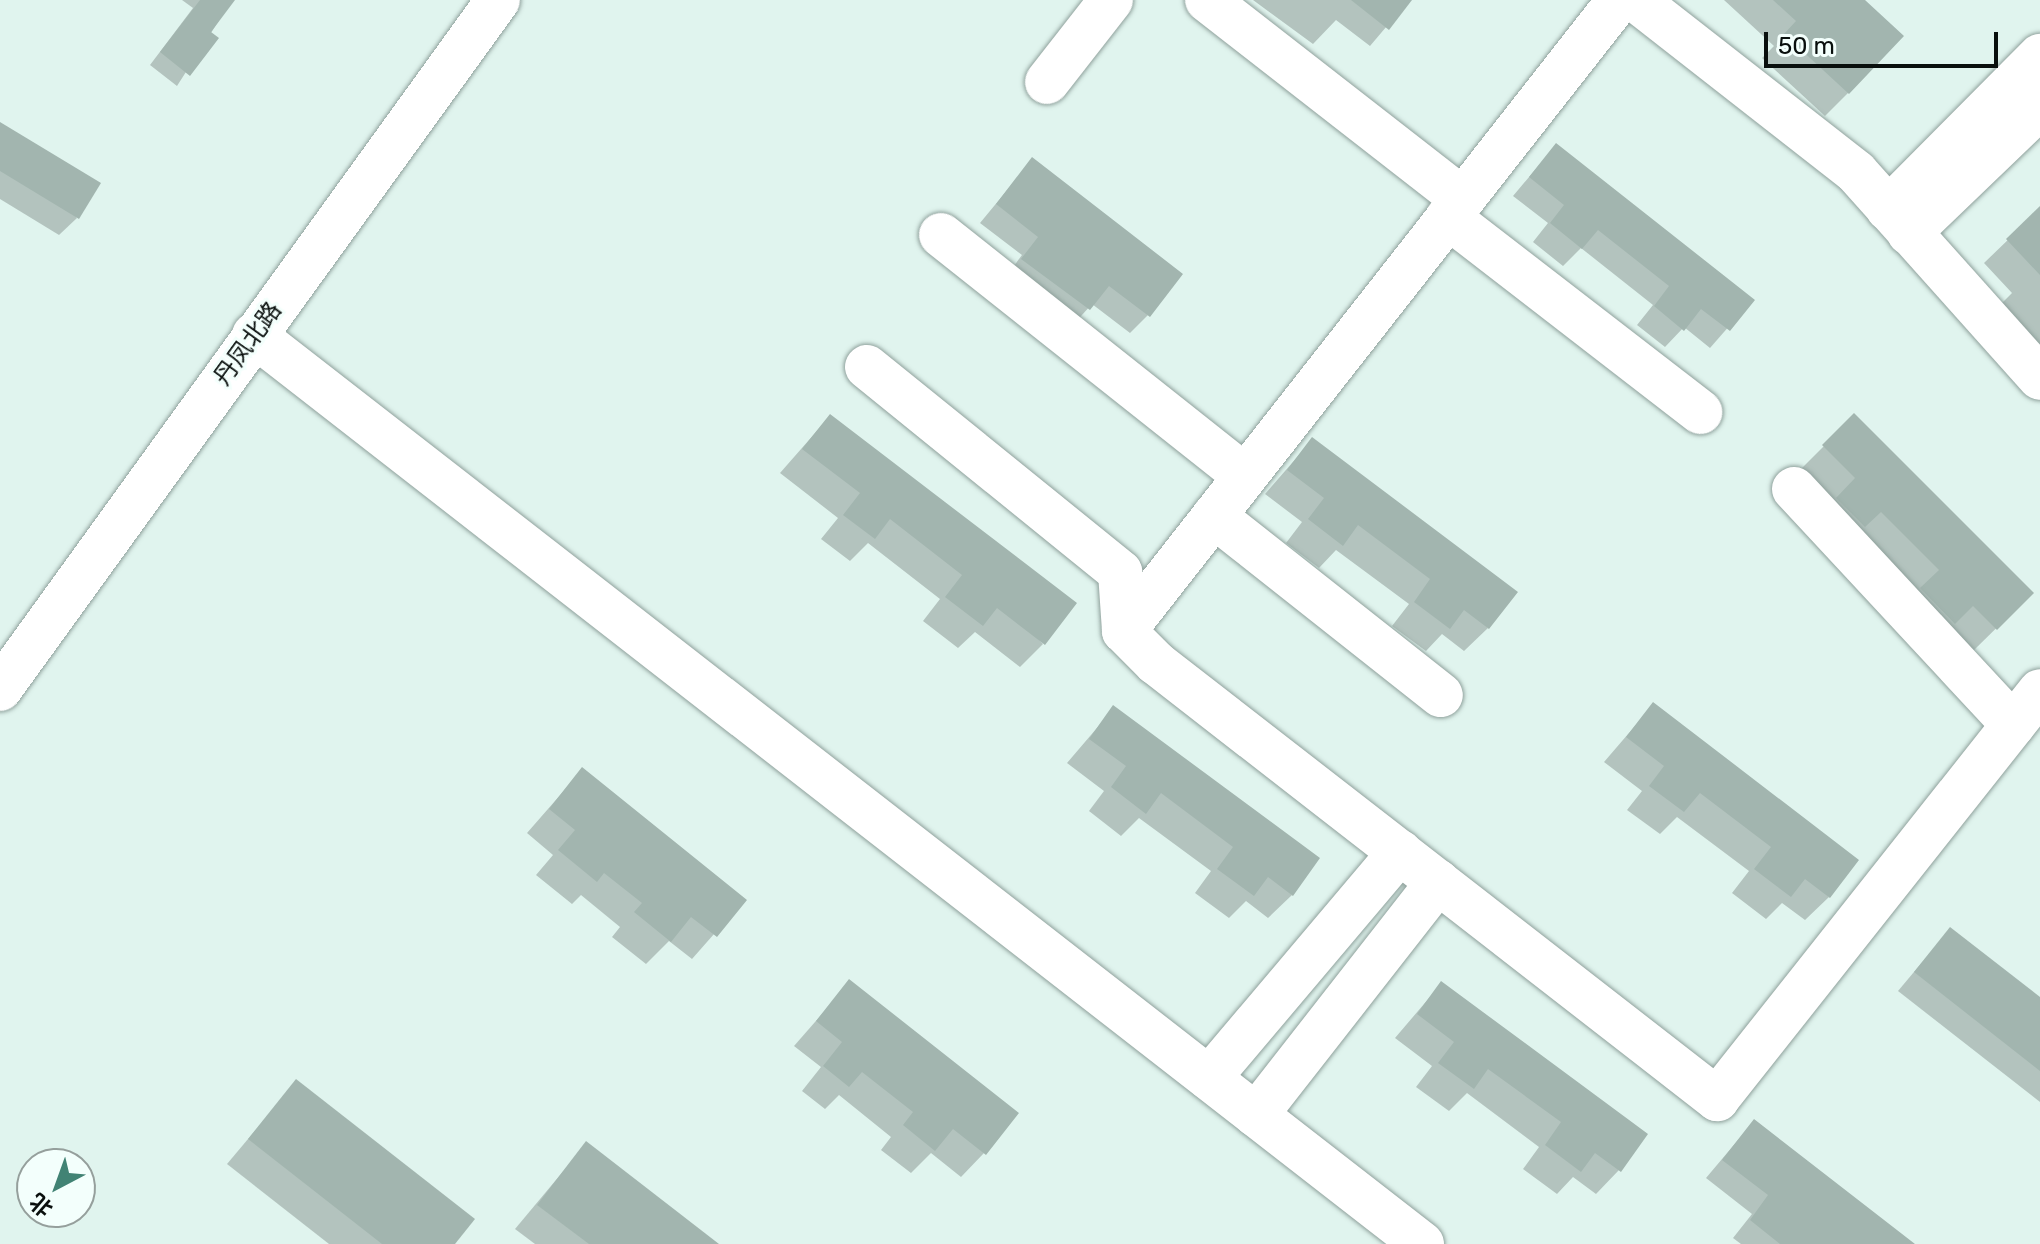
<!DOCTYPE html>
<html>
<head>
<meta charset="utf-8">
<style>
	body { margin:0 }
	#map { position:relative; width:2040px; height:1244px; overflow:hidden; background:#e0f4ee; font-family:Rubik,"Noto Sans SC",sans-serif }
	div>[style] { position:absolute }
	.shadow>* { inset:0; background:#0003 }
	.building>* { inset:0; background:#a2b5af }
	.roads { filter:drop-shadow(0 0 2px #8fa19c) drop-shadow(0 0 2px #8fa19c) }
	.minor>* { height:44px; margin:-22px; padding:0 22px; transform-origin:22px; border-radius:22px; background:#fff }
	.major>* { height:44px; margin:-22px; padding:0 22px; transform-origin:22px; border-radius:22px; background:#fff }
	span { translate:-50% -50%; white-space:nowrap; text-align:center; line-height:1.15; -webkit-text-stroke:6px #f3fffc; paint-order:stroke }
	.street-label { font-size:24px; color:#090f0d }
	.north { position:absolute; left:16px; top:1148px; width:80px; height:80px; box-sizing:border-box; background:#f3fffc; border:2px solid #959f9c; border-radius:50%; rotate:221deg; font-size:22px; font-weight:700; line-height:32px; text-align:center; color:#090f0d }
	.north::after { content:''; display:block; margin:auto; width:28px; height:36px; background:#418374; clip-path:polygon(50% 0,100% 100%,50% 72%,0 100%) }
	.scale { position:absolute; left:1764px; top:32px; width:234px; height:36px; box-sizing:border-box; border:4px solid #090f0d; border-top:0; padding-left:10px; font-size:24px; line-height:28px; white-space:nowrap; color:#090f0d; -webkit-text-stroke:6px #f3fffc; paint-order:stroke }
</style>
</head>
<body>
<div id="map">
	<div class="shadow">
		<div style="clip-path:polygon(182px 0,232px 0,177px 86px,150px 65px,193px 8px)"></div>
		<div style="clip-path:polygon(1253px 0,1409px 0,1370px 46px,1336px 20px,1313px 44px)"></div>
		<div style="clip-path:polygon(1724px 0,1862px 0,1848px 93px,1825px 116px,1762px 58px,1774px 46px)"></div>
		<div style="clip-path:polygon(0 124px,77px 218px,59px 235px,0 199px)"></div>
		<div style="clip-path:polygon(1556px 145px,1752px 300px,1710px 348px,1684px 327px,1665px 347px,1637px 325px,1653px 305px,1581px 248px,1563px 266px,1533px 242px,1548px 223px,1513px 196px)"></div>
		<div style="clip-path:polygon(1032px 160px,1148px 315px,1130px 333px,1092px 304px,1071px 327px,1005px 278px,1022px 255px,980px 223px)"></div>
		<div style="clip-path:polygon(2040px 209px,2040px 348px,2000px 305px,2012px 293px,1984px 263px)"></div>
		<div style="clip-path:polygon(830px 416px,1043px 644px,1020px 667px,975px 632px,958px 648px,923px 621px,940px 599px,868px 543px,850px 561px,821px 539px,838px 518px,780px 473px)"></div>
		<div style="clip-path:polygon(1854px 416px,2032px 593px,1972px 652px,1800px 470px)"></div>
		<div style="clip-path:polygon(1312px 440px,1488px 628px,1464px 651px,1442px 634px,1426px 651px,1392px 626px,1409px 604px,1336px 550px,1319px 568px,1286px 543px,1302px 522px,1265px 494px)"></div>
		<div style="clip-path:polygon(1653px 705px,1829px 897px,1805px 920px,1782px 903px,1766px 919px,1732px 893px,1749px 871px,1677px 817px,1660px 834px,1627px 810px,1642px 791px,1604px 762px)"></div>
		<div style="clip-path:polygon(1114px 708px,1292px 895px,1268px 918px,1246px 901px,1229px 918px,1195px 893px,1211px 871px,1139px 818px,1121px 836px,1089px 811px,1104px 791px,1067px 763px)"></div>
		<div style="clip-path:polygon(582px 770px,744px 900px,692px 959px,669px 941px,646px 964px,612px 937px,620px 927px,581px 895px,572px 904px,536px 875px,553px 855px,527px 833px)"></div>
		<div style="clip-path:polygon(1950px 929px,2040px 999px,2040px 1102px,1898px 991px)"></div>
		<div style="clip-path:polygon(850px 982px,984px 1153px,961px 1177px,931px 1153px,911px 1173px,881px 1150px,891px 1137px,839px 1095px,825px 1109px,802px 1091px,821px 1067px,794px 1046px)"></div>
		<div style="clip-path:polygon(1441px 984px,1619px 1170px,1596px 1194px,1573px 1177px,1557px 1194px,1523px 1169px,1539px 1147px,1467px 1093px,1449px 1111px,1416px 1087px,1432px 1066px,1395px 1038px)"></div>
		<div style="clip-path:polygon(296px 1082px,453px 1244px,329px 1244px,227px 1164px)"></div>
		<div style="clip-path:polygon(1754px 1121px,1894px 1244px,1741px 1244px,1733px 1238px,1752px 1214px,1706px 1178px)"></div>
		<div style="clip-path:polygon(586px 1144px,716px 1244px,535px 1244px,515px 1229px)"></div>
	</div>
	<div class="building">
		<div style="clip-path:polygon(200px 0,235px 0,211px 32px,219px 38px,190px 76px,160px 52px)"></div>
		<div style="clip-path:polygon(1351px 0,1412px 0,1389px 30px)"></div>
		<div style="clip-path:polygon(1773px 0,1865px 0,1904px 36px,1849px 94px,1784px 34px,1796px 21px)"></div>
		<div style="clip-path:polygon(0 122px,101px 183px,79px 219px,0 171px)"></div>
		<div style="clip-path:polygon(1556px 143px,1755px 300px,1730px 331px,1701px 309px,1684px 331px,1654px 306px,1669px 286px,1598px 230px,1582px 249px,1550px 223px,1564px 205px,1529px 177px)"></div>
		<div style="clip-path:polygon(1032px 157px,1183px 274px,1150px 317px,1109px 286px,1090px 310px,1021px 259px,1038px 237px,996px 204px)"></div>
		<div style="clip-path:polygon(2040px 206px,2040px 275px,2006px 239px)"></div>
		<div style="clip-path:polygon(1854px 413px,2034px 593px,1997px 630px,1973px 606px,1955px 624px,1920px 588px,1939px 570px,1881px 512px,1865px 527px,1836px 498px,1855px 478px,1822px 445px)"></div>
		<div style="clip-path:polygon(830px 414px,1077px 603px,1045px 645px,997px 608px,983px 626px,945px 597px,962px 575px,890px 519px,875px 539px,843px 515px,860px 493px,802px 449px)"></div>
		<div style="clip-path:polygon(1312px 437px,1518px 592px,1489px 629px,1464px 610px,1450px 629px,1414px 602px,1430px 579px,1358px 525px,1343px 546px,1308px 519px,1324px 498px,1287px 470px)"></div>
		<div style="clip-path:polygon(1653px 702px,1859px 860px,1830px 898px,1805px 879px,1791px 897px,1754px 869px,1771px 847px,1700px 793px,1684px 812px,1649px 786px,1664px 766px,1626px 737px)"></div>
		<div style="clip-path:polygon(1113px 705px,1320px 858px,1293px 896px,1268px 877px,1254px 896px,1217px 869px,1233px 847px,1161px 793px,1146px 814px,1111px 787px,1126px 766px,1089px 739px)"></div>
		<div style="clip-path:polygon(582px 767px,747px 900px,717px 937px,691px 917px,671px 942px,634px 912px,642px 903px,604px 873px,597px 882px,558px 850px,575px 830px,549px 809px)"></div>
		<div style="clip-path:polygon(1950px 927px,2040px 997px,2040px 1071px,1914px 972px)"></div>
		<div style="clip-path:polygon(849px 979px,1019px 1113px,986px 1155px,953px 1129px,935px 1151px,903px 1125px,913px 1112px,862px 1072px,849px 1087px,823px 1066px,842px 1042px,816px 1021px)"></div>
		<div style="clip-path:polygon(1441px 981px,1648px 1134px,1621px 1172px,1595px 1153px,1581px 1172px,1545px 1145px,1561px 1122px,1488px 1069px,1474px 1089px,1438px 1063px,1454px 1042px,1417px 1014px)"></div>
		<div style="clip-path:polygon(296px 1079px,475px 1219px,455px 1244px,382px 1244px,248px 1139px)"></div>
		<div style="clip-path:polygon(1754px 1119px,1915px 1244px,1780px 1244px,1750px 1220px,1768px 1195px,1722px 1160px)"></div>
		<div style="clip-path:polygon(586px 1141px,719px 1244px,589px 1244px,537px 1205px)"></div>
	</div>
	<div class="roads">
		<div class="minor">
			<div style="left:1207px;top:0;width:324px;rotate:37.9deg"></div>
			<div style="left:1636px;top:0;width:279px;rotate:38deg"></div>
			<div style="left:1856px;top:172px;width:276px;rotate:48.2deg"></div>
			<div style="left:1047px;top:82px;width:104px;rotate:-52deg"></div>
			<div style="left:1888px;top:209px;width:216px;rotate:-45.2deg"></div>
			<div style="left:1448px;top:217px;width:319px;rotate:37.7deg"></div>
			<div style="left:1909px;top:233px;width:182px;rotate:-43.9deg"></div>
			<div style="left:941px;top:235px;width:388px;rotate:38.4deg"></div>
			<div style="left:254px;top:335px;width:1480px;rotate:37.89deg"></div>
			<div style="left:867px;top:367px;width:326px;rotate:39deg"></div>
			<div style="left:1120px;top:572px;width:59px;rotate:86.1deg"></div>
			<div style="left:1124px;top:631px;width:45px;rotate:45deg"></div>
			<div style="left:1156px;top:663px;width:711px;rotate:37.85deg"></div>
			<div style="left:1717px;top:1099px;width:520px;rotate:-51.63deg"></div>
			<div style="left:1794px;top:489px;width:322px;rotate:47.1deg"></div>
			<div style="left:1214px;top:516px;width:289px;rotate:38.3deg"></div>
			<div style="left:1124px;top:631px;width:802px;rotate:-51.89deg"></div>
			<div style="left:1209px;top:1078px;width:296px;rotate:-49.8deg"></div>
			<div style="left:1256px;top:1115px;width:296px;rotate:-52deg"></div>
		</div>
		<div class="major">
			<div style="left:0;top:689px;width:850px;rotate:-54.14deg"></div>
		</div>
	</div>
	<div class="street-label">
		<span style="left:248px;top:344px;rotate:-54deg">丹凤北路</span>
	</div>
	<div class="north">北</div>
	<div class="scale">50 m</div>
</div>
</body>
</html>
